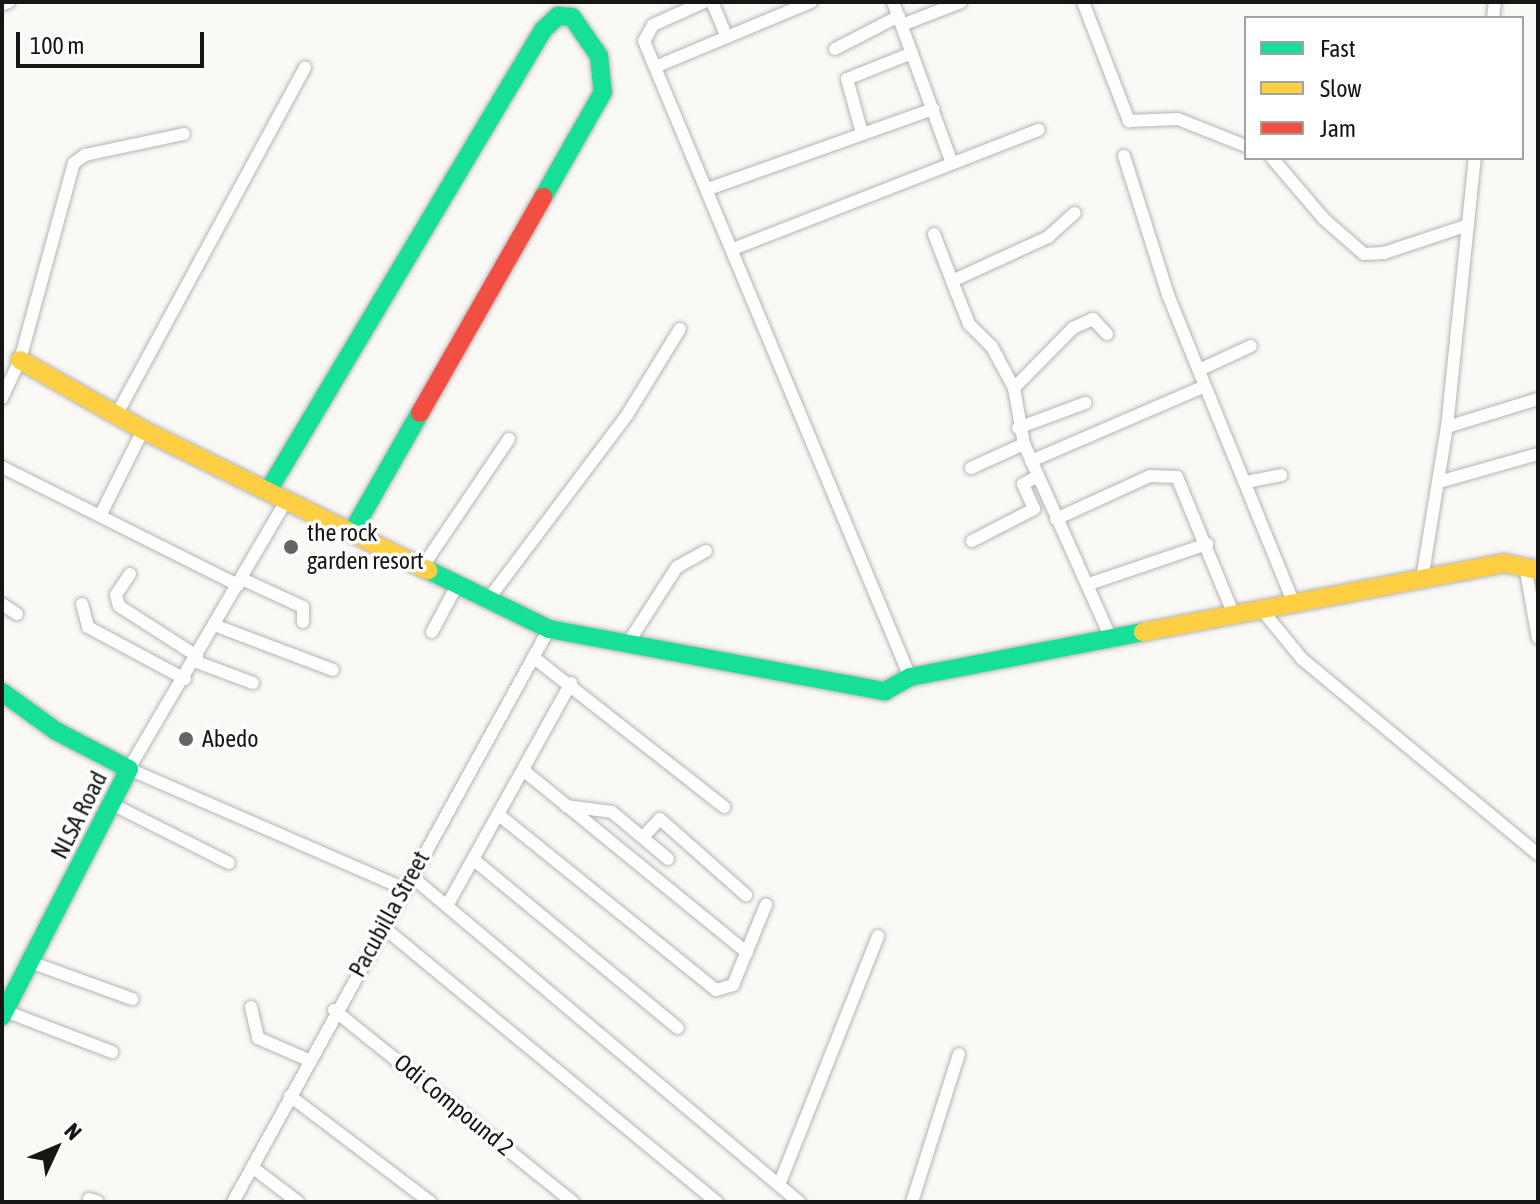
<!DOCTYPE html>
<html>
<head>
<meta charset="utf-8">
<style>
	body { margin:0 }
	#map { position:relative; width:1540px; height:1204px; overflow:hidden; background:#fbf9f6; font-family:"Asap Condensed",sans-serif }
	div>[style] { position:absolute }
	.roads { filter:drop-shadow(0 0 2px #b5b4b2) drop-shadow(0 0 2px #b5b4b2) }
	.street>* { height:12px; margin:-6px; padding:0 6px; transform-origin:6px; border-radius:6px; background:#fefefe }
	.fast>* { height:18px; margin:-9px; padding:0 9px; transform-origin:9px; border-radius:9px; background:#16e098 }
	.slow>* { height:18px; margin:-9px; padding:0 9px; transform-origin:9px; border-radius:9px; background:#ffcf43 }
	.jam>* { height:18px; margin:-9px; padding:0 9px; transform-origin:9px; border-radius:9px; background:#f24e42 }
	.dots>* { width:22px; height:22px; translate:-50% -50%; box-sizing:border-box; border:4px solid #fff; border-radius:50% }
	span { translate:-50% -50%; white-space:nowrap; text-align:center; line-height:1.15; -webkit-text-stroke:7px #fff; paint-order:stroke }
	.poi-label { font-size:24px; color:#171614 }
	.left { translate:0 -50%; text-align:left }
	.street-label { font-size:24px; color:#171614 }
	.frame { position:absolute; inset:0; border:4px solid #171614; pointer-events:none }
	.legend { position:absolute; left:1244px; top:16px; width:280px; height:144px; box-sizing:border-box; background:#fff; border:2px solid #a2a2a1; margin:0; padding:10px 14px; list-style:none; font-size:24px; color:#171614 }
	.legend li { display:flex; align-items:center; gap:16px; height:40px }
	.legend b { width:40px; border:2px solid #a2a2a1 }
	.north { position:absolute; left:16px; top:1108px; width:80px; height:80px; -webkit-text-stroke:6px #fff; paint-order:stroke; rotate:46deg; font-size:22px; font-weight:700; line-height:32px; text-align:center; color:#171614 }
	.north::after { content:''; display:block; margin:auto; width:28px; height:36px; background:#171614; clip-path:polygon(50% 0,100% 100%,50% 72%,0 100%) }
	.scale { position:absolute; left:16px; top:32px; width:188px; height:36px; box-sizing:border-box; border:4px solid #171614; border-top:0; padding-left:10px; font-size:24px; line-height:28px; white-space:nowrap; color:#171614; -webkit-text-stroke:6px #fff; paint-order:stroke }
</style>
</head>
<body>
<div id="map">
	<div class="roads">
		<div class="street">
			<div style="left:704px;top:2px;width:56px;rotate:155.7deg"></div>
			<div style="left:653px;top:25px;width:18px;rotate:119deg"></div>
			<div style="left:644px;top:41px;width:689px;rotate:67.3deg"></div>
			<div style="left:712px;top:2px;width:38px;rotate:67deg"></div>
			<div style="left:893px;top:2px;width:171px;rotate:69.9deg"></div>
			<div style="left:1083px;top:2px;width:128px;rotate:68.9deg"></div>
			<div style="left:1129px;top:121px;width:49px;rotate:-2.3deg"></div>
			<div style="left:1178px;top:119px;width:73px;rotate:21.7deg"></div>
			<div style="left:2px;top:4px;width:7px;rotate:-16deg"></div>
			<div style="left:1493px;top:18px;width:16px;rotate:-83deg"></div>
			<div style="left:902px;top:25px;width:63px;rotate:-21.3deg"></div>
			<div style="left:835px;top:49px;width:72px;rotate:-27.3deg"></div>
			<div style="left:655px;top:67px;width:169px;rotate:-22.6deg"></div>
			<div style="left:862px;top:133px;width:56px;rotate:-105.5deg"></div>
			<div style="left:847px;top:79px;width:70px;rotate:-21.8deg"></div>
			<div style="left:1124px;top:156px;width:146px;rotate:72.4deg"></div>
			<div style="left:1168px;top:295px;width:334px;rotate:67.8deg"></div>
			<div style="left:1272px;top:158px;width:80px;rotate:49.6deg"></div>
			<div style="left:1324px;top:219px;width:53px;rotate:41.2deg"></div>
			<div style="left:1364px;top:254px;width:20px;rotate:-3deg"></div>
			<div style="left:1384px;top:253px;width:89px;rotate:-18.4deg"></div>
			<div style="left:711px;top:188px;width:236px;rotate:-19.6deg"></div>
			<div style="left:934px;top:234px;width:50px;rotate:69deg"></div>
			<div style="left:733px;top:249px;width:328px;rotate:-21.3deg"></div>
			<div style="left:1107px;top:334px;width:21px;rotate:-133deg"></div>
			<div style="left:1093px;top:319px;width:22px;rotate:156deg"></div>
			<div style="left:1073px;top:328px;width:84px;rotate:134.5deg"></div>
			<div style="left:1014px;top:388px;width:57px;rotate:79.9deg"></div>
			<div style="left:1024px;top:444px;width:216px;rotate:65.9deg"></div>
			<div style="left:1199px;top:370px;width:57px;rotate:-24.8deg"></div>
			<div style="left:1014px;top:388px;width:47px;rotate:-118.2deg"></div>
			<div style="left:992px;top:347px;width:33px;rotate:-135deg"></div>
			<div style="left:969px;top:324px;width:46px;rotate:-111.6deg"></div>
			<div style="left:952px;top:281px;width:106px;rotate:-24.6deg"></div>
			<div style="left:1048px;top:237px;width:36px;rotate:-42deg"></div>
			<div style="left:2px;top:398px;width:42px;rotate:-64.7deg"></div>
			<div style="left:20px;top:360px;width:204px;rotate:-74.7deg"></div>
			<div style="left:74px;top:163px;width:14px;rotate:-36deg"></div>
			<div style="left:85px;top:155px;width:101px;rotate:-12deg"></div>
			<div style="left:118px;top:412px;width:392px;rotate:-61.5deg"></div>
			<div style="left:1447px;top:427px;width:270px;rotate:-84.1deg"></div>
			<div style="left:1018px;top:428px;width:72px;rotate:-20.5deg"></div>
			<div style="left:1031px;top:461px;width:189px;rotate:-23.3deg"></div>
			<div style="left:2px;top:467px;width:264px;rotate:26.6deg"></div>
			<div style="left:971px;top:468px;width:58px;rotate:-24.4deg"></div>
			<div style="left:1246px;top:482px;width:36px;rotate:-11deg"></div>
			<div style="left:1439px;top:482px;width:103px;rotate:-15.8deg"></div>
			<div style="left:286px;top:501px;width:311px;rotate:120.4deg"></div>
			<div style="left:129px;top:769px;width:301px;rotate:23.5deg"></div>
			<div style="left:101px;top:514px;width:94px;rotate:-63.4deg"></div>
			<div style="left:1056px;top:519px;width:103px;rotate:-24.6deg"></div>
			<div style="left:1150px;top:476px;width:27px;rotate:2deg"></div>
			<div style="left:1177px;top:477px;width:149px;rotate:67.6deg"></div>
			<div style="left:972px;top:541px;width:70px;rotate:-27.3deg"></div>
			<div style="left:1034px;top:509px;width:27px;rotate:-114deg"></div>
			<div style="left:1023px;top:484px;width:17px;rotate:-28deg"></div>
			<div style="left:1525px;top:566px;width:73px;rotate:79.8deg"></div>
			<div style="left:421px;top:569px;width:157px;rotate:-55.9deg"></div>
			<div style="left:130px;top:574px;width:25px;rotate:124deg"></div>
			<div style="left:116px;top:595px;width:11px;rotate:75deg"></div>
			<div style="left:119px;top:606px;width:93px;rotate:32.7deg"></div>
			<div style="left:242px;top:579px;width:67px;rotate:24.7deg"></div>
			<div style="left:303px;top:607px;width:15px;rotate:90deg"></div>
			<div style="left:1422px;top:579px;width:154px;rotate:-80.7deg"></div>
			<div style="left:1447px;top:427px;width:95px;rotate:-17.1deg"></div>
			<div style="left:1089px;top:584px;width:125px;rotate:-18.7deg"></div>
			<div style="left:487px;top:601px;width:233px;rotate:-53deg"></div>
			<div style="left:627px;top:415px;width:101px;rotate:-58.4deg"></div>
			<div style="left:2px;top:604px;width:18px;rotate:34deg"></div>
			<div style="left:82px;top:604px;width:24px;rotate:75deg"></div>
			<div style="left:88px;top:627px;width:110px;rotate:28.2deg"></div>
			<div style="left:1262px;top:610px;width:63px;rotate:50.8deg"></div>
			<div style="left:1302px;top:659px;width:306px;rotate:39.6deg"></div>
			<div style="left:214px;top:625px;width:127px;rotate:20.7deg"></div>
			<div style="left:432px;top:632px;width:51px;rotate:-61.9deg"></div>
			<div style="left:628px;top:643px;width:90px;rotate:-57.2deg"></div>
			<div style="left:677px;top:567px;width:33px;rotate:-29deg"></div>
			<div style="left:533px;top:657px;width:243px;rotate:38.1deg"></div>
			<div style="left:194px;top:661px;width:63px;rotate:20.4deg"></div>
			<div style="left:523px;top:770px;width:289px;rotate:39.2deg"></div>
			<div style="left:110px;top:803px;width:133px;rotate:26.8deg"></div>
			<div style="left:566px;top:806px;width:46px;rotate:7.4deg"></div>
			<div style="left:612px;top:812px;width:73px;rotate:40deg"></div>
			<div style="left:499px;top:815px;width:279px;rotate:38.9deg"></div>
			<div style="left:716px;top:990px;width:18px;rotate:-16deg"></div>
			<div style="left:733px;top:985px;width:87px;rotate:-67.6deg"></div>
			<div style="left:644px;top:836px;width:23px;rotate:-47deg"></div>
			<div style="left:660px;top:819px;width:115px;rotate:41.5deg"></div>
			<div style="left:474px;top:860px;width:264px;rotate:39.5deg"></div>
			<div style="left:411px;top:876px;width:507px;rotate:40.04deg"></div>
			<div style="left:448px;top:904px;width:253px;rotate:-60.9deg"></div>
			<div style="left:383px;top:927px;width:433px;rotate:39.5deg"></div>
			<div style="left:30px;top:962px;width:109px;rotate:19.9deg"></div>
			<div style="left:251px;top:1007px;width:32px;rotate:77deg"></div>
			<div style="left:258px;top:1038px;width:55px;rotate:23.7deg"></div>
			<div style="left:334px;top:1010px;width:307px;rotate:38.8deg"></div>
			<div style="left:5px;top:1011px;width:115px;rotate:21deg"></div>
			<div style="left:290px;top:1096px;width:176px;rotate:37.1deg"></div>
			<div style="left:252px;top:1167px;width:58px;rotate:37.3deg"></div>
			<div style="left:779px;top:1185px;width:268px;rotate:-68.3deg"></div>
			<div style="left:89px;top:1199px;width:9px;rotate:18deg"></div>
			<div style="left:233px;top:1202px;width:654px;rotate:-61.12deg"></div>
			<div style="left:912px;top:1202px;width:155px;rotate:-72.4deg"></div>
		</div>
		<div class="fast">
			<div style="left:268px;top:491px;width:537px;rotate:-59.18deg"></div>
			<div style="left:543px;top:30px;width:21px;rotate:-43deg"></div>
			<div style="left:558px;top:16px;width:14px;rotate:4deg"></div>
			<div style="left:572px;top:17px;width:47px;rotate:55.3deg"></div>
			<div style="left:599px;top:56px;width:36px;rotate:84deg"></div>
			<div style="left:603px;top:92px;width:121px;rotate:119.7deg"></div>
			<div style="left:352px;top:532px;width:137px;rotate:-60.3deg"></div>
			<div style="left:428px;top:570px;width:135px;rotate:26deg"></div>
			<div style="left:549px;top:629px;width:342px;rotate:10.5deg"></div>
			<div style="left:885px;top:691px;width:29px;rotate:-29deg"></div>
			<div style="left:910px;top:677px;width:237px;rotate:-10.9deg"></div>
			<div style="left:2px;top:692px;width:67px;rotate:35.8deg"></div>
			<div style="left:56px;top:731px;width:82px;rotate:27.5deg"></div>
			<div style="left:129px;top:769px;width:278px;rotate:117.2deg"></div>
		</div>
		<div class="slow">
			<div style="left:20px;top:360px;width:142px;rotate:29.6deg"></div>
			<div style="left:143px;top:430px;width:318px;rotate:26.2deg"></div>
			<div style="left:1143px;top:632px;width:368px;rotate:-10.8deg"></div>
			<div style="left:1504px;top:563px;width:35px;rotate:12deg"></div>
		</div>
		<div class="jam">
			<div style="left:420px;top:413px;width:249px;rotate:-60.3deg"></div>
		</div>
	</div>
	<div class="dots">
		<div style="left:291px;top:547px;background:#676563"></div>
		<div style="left:186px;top:739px;background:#676563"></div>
	</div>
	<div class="poi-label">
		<span class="left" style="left:307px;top:547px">the rock<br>garden resort</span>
		<span class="left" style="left:202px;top:739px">Abedo</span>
	</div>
	<div class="street-label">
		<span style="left:79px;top:815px;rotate:-63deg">NLSA Road</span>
		<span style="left:389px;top:914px;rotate:-61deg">Pacubilla Street</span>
		<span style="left:454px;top:1105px;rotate:39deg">Odi Compound 2</span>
	</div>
	<div class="frame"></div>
	<ul class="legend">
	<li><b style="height:10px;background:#16e098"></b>Fast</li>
	<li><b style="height:10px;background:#ffcf43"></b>Slow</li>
	<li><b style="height:10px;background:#f24e42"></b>Jam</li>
	</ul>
	<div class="north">N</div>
	<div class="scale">100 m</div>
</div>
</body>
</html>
